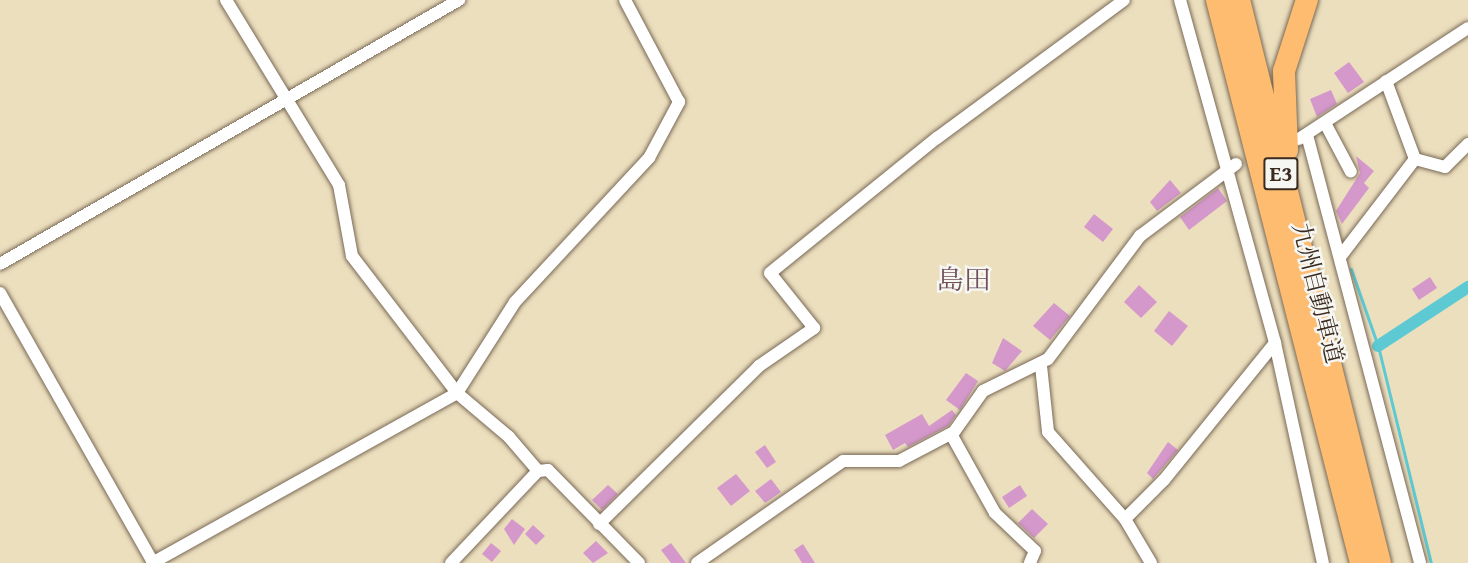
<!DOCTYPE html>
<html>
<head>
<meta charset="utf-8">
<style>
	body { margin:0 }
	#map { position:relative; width:1468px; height:563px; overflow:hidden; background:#ecdfbe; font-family:"Gentium Book Plus","Noto Serif JP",serif }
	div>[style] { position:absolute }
	.stream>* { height:3px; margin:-1.5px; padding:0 1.5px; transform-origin:1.5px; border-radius:1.5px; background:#5dcad3 }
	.canal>* { height:12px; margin:-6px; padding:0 6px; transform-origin:6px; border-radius:6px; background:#5dcad3 }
	.building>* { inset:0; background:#d598cb }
	.roads { filter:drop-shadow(0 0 2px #796956) drop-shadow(0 0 2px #796956) }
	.minor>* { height:12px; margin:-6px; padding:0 6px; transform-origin:6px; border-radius:6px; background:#fff }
	.motorway>* { height:22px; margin:-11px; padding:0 11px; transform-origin:11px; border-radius:11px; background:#febc70 }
	span { translate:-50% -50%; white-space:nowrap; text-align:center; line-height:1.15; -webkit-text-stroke:5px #f6f6f2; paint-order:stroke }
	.shield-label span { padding:2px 4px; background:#f6f6f2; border:2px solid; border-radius:4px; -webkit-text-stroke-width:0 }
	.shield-label { font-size:22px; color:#3b2a1e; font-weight:700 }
	.street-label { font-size:24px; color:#3b2a1e }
	.quarter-label { font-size:27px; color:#71505b }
</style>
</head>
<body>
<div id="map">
	<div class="stream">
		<div style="left:1351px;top:269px;width:82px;rotate:70.7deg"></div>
		<div style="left:1378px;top:346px;width:223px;rotate:76.3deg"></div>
	</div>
	<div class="canal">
		<div style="left:1378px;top:346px;width:108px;rotate:-33.2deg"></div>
	</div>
	<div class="building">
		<div style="clip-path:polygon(1349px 62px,1364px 82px,1348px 93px,1334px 73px)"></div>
		<div style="clip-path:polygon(1331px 90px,1337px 104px,1317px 117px,1310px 99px)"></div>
		<div style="clip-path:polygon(1356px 156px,1374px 171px,1364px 183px,1369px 188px,1342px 224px,1336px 211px,1360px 173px)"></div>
		<div style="clip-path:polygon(1170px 180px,1181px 193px,1157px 211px,1150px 202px)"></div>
		<div style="clip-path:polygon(1218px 188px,1227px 201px,1189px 230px,1180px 217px)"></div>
		<div style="clip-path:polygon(1094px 214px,1113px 229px,1103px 242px,1084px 227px)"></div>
		<div style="clip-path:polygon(1430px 277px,1437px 288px,1419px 300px,1412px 289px)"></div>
		<div style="clip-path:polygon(1139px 285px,1157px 302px,1141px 318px,1124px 302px)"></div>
		<div style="clip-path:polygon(1054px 303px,1070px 316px,1050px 340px,1033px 326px)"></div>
		<div style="clip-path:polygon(1169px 311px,1188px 326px,1172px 346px,1154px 331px)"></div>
		<div style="clip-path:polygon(1003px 338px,1022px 351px,1005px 371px,992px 363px)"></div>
		<div style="clip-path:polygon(966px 373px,978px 381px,960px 410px,946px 400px)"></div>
		<div style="clip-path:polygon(952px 410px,956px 415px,948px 426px,908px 447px,905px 443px,893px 450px,885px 435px,922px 414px,929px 426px)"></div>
		<div style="clip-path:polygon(1168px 442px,1178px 450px,1153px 479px,1147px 473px)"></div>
		<div style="clip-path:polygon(765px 445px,776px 462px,767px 468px,755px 452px)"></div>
		<div style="clip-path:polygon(736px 474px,750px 491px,731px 506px,717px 488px)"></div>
		<div style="clip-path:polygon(771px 479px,781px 492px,765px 503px,755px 491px)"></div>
		<div style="clip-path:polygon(608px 485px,618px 494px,602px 510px,592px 500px)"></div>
		<div style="clip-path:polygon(1020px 485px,1027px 496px,1009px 508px,1002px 497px)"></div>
		<div style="clip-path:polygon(1032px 509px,1048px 524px,1034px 538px,1018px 523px)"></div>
		<div style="clip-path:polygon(512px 519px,525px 529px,514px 545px,504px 529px)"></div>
		<div style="clip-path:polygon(533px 525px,545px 536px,536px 545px,525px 534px)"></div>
		<div style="clip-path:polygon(596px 541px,608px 553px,593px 563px,583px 553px)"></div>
		<div style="clip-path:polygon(491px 543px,501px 551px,492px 562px,482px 554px)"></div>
		<div style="clip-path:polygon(671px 543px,686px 563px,671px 563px,661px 550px)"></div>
		<div style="clip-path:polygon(803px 544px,815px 563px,802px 563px,794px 550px)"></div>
	</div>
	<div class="roads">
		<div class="minor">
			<div style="left:226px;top:0;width:217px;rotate:58.6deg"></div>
			<div style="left:339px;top:185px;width:72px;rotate:79.6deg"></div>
			<div style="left:352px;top:256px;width:173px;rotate:52.5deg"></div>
			<div style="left:457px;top:393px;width:68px;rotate:40.2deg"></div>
			<div style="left:509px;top:437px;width:45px;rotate:49.5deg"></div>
			<div style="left:1180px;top:0;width:356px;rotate:74.5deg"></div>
			<div style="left:1275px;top:343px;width:225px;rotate:77.7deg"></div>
			<div style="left:1386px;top:81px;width:83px;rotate:69.6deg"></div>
			<div style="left:1415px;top:159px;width:31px;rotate:15deg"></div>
			<div style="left:1445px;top:167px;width:33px;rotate:-45deg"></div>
			<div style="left:1325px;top:123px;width:55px;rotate:62deg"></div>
			<div style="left:1307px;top:135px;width:443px;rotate:75.2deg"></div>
			<div style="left:1299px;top:139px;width:202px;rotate:-33.3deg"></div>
			<div style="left:1340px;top:257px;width:123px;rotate:-52.6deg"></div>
			<div style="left:0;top:264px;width:530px;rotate:-29.91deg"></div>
			<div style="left:0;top:293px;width:309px;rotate:60.4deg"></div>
			<div style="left:1041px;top:366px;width:66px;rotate:83.9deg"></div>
			<div style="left:1048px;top:432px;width:116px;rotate:48.5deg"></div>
			<div style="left:1125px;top:519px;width:51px;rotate:59.4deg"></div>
			<div style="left:951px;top:434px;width:90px;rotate:60.9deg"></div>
			<div style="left:995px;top:513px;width:55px;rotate:43.5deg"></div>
			<div style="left:1035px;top:551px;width:13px;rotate:113deg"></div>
			<div style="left:1125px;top:519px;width:55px;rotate:-45deg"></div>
			<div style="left:1164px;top:480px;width:176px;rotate:-51deg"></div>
			<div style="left:599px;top:524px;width:225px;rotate:-44.6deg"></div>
			<div style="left:759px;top:366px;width:67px;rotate:-34.6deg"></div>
			<div style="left:814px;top:328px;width:70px;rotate:-128.7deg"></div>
			<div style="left:770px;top:273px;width:215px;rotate:-39deg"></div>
			<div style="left:937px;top:138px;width:232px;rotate:-36.4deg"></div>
			<div style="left:152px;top:563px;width:349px;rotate:-29.1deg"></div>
			<div style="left:457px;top:393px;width:108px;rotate:-57.5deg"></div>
			<div style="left:515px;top:302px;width:197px;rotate:-47.1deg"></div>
			<div style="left:649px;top:158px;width:64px;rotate:-61.8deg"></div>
			<div style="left:679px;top:102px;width:115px;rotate:-117.9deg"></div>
			<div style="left:451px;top:563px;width:127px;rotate:-46.6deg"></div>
			<div style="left:538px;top:471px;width:10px;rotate:-6deg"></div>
			<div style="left:548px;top:470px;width:130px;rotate:45.6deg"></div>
			<div style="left:697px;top:563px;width:178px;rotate:-34.9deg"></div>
			<div style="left:843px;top:461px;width:56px"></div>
			<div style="left:899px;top:461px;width:62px;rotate:-27.8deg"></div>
			<div style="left:954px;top:432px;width:50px;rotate:-54.7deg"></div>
			<div style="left:983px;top:391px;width:72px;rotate:-26.2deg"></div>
			<div style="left:1048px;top:359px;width:154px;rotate:-53.2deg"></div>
			<div style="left:1140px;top:236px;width:120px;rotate:-36.9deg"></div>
		</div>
		<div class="motorway">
			<div style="left:1217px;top:0;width:581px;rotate:75.65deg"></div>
			<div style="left:1239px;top:0;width:580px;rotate:75.94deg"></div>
			<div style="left:1287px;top:150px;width:79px;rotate:-92.2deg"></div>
			<div style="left:1284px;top:71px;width:75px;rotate:-72.1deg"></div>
		</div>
	</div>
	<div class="shield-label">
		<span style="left:1281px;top:174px">E3</span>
	</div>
	<div class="street-label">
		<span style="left:1318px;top:293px;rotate:76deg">九州自動車道</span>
	</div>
	<div class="quarter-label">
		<span style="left:964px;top:280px">島田</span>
	</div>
</div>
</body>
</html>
